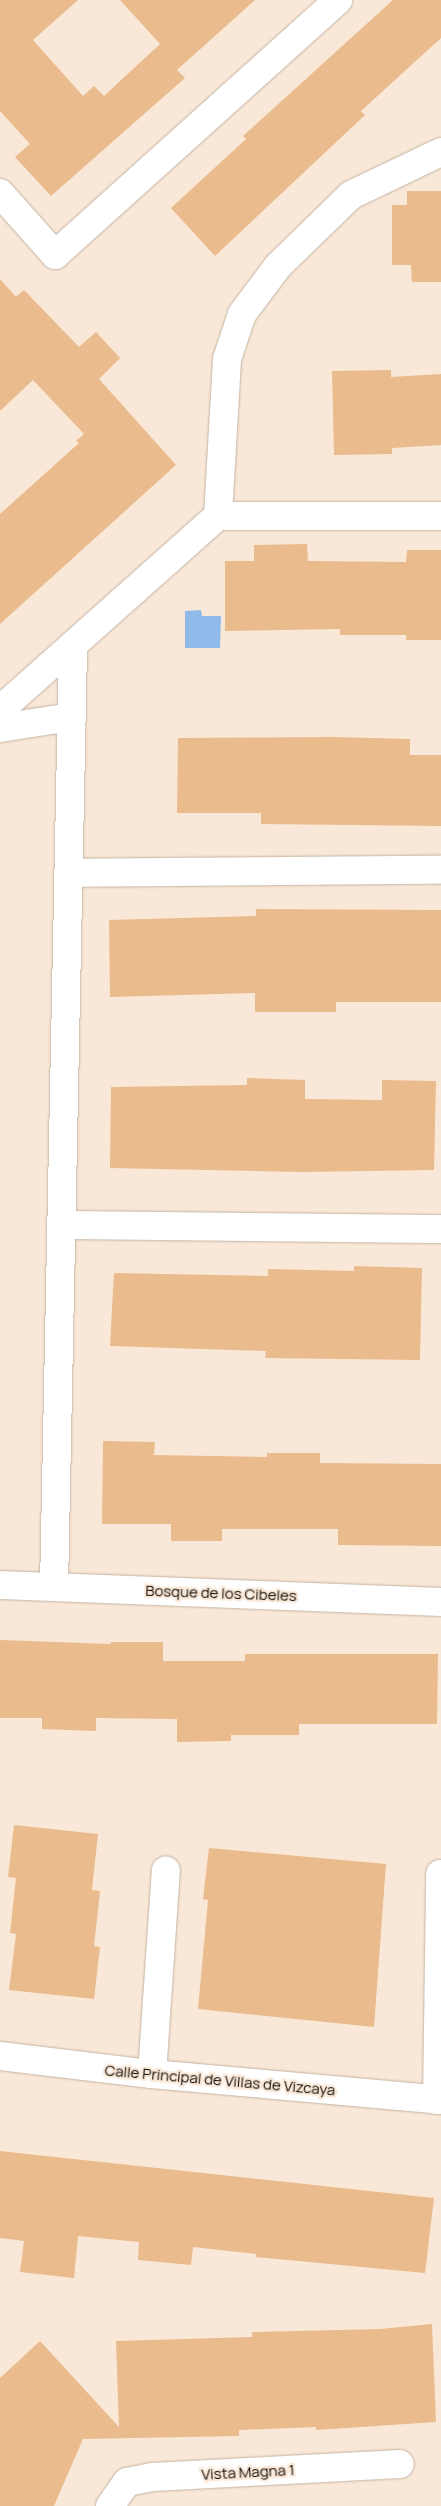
<!DOCTYPE html>
<html>
<head>
<meta charset="utf-8">
<style>
	body { margin:0 }
	#map { position:relative; width:441px; height:2506px; overflow:hidden; background:#f9e8d8; font-family:Manrope,sans-serif }
	div>[style] { position:absolute }
	.water>* { inset:0; background:#8fbaea }
	.building>* { inset:0; background:#eabb8c }
	.roads { filter:drop-shadow(0 0 1px #c4b4a4) drop-shadow(0 0 1px #c4b4a4) }
	.minor>* { height:28px; margin:-14px; padding:0 14px; transform-origin:14px; border-radius:14px; background:#fff }
	.tertiary>* { height:28px; margin:-14px; padding:0 14px; transform-origin:14px; border-radius:14px; background:#fff }
	span { translate:-50% -50%; white-space:nowrap; text-align:center; line-height:1.15; -webkit-text-stroke:4.5px #f9e8d8; paint-order:stroke }
	.street-label { font-size:15px; color:#110b07 }
</style>
</head>
<body>
<div id="map">
	<div class="water">
		<div style="clip-path:polygon(201px 610px,202px 616px,221px 616px,220px 648px,185px 648px,185px 611px)"></div>
	</div>
	<div class="building">
		<div style="clip-path:polygon(0 0,78px 0,33px 40px,83px 96px,94px 86px,104px 96px,160px 44px,120px 0,255px 0,177px 70px,185px 78px,51px 196px,15px 157px,30px 144px,0 111px)"></div>
		<div style="clip-path:polygon(393px 0,441px 0,441px 38px,361px 111px,365px 115px,215px 256px,171px 208px,246px 139px,243px 136px)"></div>
		<div style="clip-path:polygon(407px 191px,441px 191px,441px 282px,412px 282px,411px 265px,392px 265px,392px 205px,407px 205px)"></div>
		<div style="clip-path:polygon(0 279px,16px 297px,24px 290px,79px 347px,96px 332px,120px 358px,99px 379px,176px 465px,0 624px,0 514px,79px 443px,76px 441px,84px 434px,33px 380px,0 411px)"></div>
		<div style="clip-path:polygon(391px 370px,391px 377px,441px 374px,441px 445px,392px 448px,392px 454px,334px 455px,332px 371px)"></div>
		<div style="clip-path:polygon(307px 544px,308px 561px,406px 562px,407px 550px,441px 550px,441px 640px,406px 640px,406px 635px,340px 635px,340px 629px,225px 631px,225px 561px,254px 561px,254px 545px)"></div>
		<div style="clip-path:polygon(334px 737px,410px 739px,410px 755px,441px 755px,441px 826px,261px 824px,261px 813px,177px 813px,178px 738px)"></div>
		<div style="clip-path:polygon(256px 909px,441px 910px,441px 1002px,336px 1002px,336px 1012px,255px 1012px,255px 993px,110px 997px,109px 920px,256px 916px)"></div>
		<div style="clip-path:polygon(247px 1078px,305px 1080px,305px 1099px,382px 1100px,382px 1080px,436px 1081px,434px 1170px,302px 1172px,110px 1168px,111px 1087px,247px 1085px)"></div>
		<div style="clip-path:polygon(354px 1266px,422px 1268px,420px 1360px,265px 1358px,266px 1351px,110px 1346px,114px 1273px,268px 1276px,268px 1269px,354px 1271px)"></div>
		<div style="clip-path:polygon(103px 1441px,155px 1442px,154px 1455px,267px 1457px,267px 1453px,320px 1453px,320px 1463px,441px 1464px,441px 1546px,338px 1545px,338px 1529px,222px 1529px,222px 1541px,171px 1541px,171px 1524px,102px 1524px)"></div>
		<div style="clip-path:polygon(0 1640px,111px 1644px,111px 1642px,163px 1642px,163px 1661px,245px 1661px,245px 1654px,438px 1654px,437px 1724px,299px 1724px,299px 1735px,231px 1735px,231px 1741px,177px 1742px,177px 1719px,96px 1718px,96px 1731px,42px 1729px,42px 1718px,0 1718px)"></div>
		<div style="clip-path:polygon(14px 1825px,98px 1834px,92px 1890px,100px 1891px,94px 1946px,100px 1947px,94px 1999px,9px 1990px,16px 1934px,10px 1933px,16px 1878px,8px 1877px)"></div>
		<div style="clip-path:polygon(209px 1848px,386px 1864px,374px 2027px,198px 2009px,208px 1900px,203px 1899px)"></div>
		<div style="clip-path:polygon(0 2151px,434px 2198px,425px 2273px,256px 2257px,256px 2254px,193px 2247px,191px 2265px,138px 2260px,139px 2242px,78px 2236px,74px 2278px,20px 2272px,24px 2241px,0 2238px)"></div>
		<div style="clip-path:polygon(432px 2324px,436px 2422px,316px 2430px,316px 2427px,239px 2430px,239px 2436px,83px 2439px,54px 2506px,0 2506px,0 2378px,40px 2341px,119px 2427px,116px 2341px,252px 2337px,252px 2332px,380px 2329px)"></div>
	</div>
	<div class="roads">
		<div class="minor">
			<div style="left:0;top:193px;width:83px;rotate:48.4deg"></div>
			<div style="left:55px;top:255px;width:381px;rotate:-42deg"></div>
			<div style="left:218px;top:516px;width:157px;rotate:-86.7deg"></div>
			<div style="left:227px;top:359px;width:47px;rotate:-71.6deg"></div>
			<div style="left:242px;top:314px;width:60px;rotate:-53.1deg"></div>
			<div style="left:278px;top:266px;width:102px;rotate:-44.2deg"></div>
			<div style="left:351px;top:195px;width:100px;rotate:-25.5deg"></div>
			<div style="left:0;top:710px;width:292px;rotate:-41.7deg"></div>
			<div style="left:218px;top:516px;width:223px"></div>
			<div style="left:0;top:728px;width:72px;rotate:-8.8deg"></div>
			<div style="left:68px;top:873px;width:373px;rotate:-0.5deg"></div>
			<div style="left:61px;top:1225px;width:380px;rotate:0.6deg"></div>
			<div style="left:0;top:1585px;width:441px;rotate:2.2deg"></div>
			<div style="left:54px;top:1587px;width:942px;rotate:-88.84deg"></div>
			<div style="left:152px;top:2074px;width:204px;rotate:-86.1deg"></div>
			<div style="left:437px;top:2100px;width:226px;rotate:-89.2deg"></div>
			<div style="left:110px;top:2506px;width:29px;rotate:-55deg"></div>
			<div style="left:127px;top:2482px;width:26px;rotate:-11deg"></div>
			<div style="left:153px;top:2477px;width:247px;rotate:-3deg"></div>
		</div>
		<div class="tertiary">
			<div style="left:0;top:2056px;width:153px;rotate:6.8deg"></div>
			<div style="left:152px;top:2074px;width:290px;rotate:5.1deg"></div>
		</div>
	</div>
	<div class="street-label">
		<span style="left:221px;top:1593px;rotate:2deg">Bosque de los Cibeles</span>
		<span style="left:220px;top:2080px;rotate:5deg">Calle Principal de Villas de Vizcaya</span>
		<span style="left:248px;top:2472px;rotate:-3deg">Vista Magna 1</span>
	</div>
</div>
</body>
</html>
